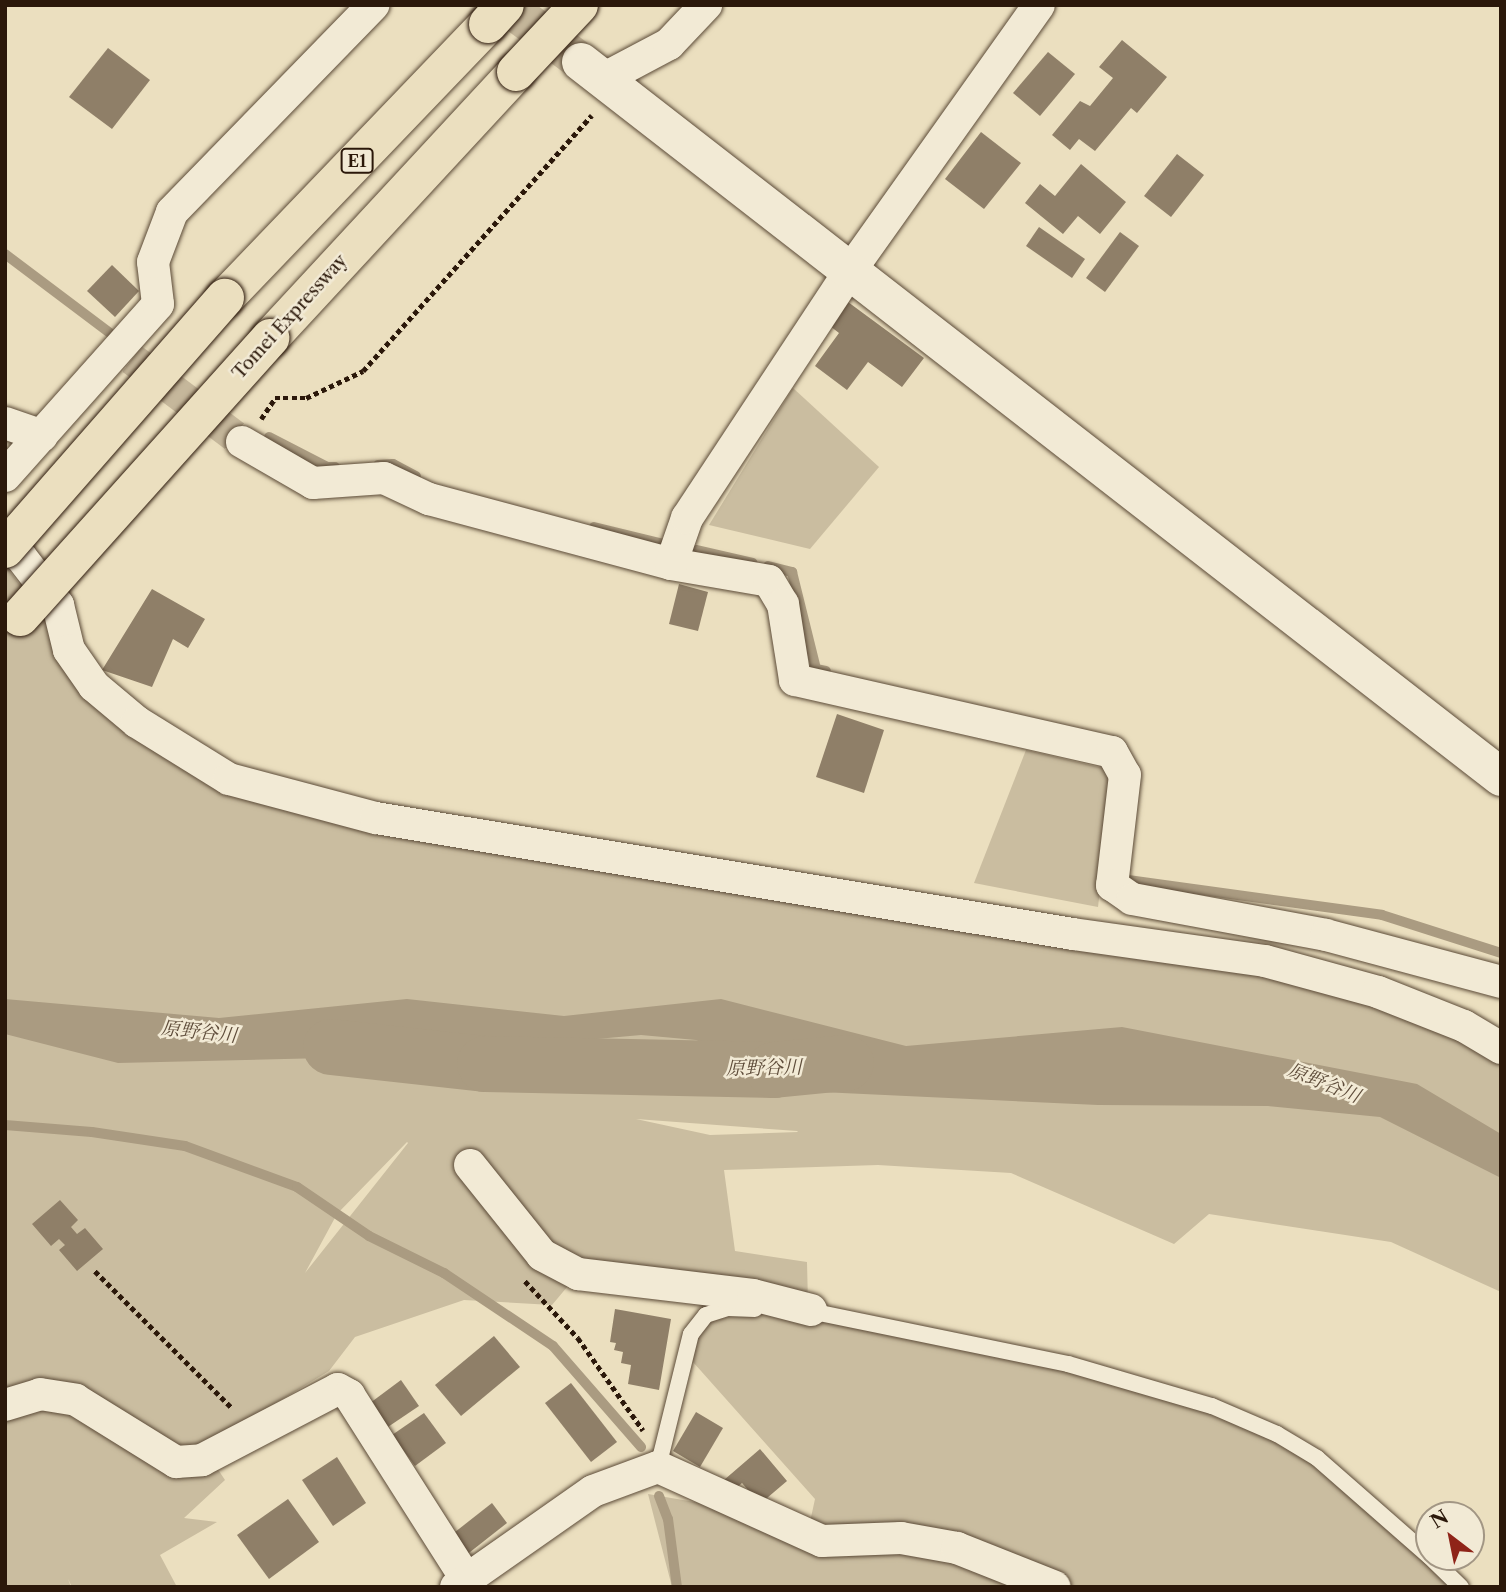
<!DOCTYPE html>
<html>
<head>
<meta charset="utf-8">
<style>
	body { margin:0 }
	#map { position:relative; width:1506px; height:1592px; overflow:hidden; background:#ebdfbf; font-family:"Libre Caslon Text","Noto Serif JP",serif }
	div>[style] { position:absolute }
	.green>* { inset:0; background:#cabda0 }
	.water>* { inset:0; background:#aa9b81 }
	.stream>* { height:10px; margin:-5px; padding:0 5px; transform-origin:5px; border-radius:5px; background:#aa9b81 }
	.river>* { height:56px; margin:-28px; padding:0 28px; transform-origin:28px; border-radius:28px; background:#aa9b81 }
	.building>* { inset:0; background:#8f7f68 }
	.minor-tunnel>* { height:32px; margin-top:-16px; transform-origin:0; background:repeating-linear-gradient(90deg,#c5b79b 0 32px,transparent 0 48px) }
	.tertiary-tunnel>* { height:38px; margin-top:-19px; transform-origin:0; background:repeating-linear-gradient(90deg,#c5b79b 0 38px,transparent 0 57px) }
	.path>* { height:4.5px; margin-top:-2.25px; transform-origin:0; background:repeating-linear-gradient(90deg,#2b180a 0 5px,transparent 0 8.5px) }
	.roads { filter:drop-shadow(0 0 2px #5b4a37) drop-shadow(0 0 2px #5b4a37) }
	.service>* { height:16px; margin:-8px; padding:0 8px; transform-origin:8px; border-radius:8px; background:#f2ead5 }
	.minor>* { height:32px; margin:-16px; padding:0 16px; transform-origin:16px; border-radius:16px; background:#f2ead5 }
	.tertiary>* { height:38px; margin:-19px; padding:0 19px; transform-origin:19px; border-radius:19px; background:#f2ead5 }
	.motorway>* { height:38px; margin:-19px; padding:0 19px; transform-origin:19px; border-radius:19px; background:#ebdfbf }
	.bridges { filter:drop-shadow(0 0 2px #2b180a) drop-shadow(0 0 2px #2b180a) }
	.motorway-bridge>* { height:38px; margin:-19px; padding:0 19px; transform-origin:19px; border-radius:19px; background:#ebdfbf }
	span { translate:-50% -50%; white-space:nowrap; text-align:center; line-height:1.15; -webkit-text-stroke:5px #f2ead5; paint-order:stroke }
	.shield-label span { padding:2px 5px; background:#f2ead5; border:2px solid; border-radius:5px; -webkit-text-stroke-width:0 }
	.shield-label { font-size:16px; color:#2b180a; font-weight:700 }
	.street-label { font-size:18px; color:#2b180a }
	.water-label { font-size:19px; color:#5e4c3a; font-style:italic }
	.frame { position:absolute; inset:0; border:7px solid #2b180a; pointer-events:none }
	.north { position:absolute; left:1415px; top:1501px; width:70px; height:70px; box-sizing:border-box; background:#f2ead5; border:2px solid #a29684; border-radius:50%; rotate:328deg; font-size:19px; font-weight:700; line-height:28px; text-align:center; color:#2b180a }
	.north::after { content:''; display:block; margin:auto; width:24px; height:32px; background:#8f2418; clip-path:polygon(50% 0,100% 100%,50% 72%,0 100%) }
</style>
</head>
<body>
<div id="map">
	<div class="green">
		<div style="clip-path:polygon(793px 388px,879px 467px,810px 549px,709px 525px)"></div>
		<div style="clip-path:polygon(evenodd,5px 565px,86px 673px,229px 779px,1252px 960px,1501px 1054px,1501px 1292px,1391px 1242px,1209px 1214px,1174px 1244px,1011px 1173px,878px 1165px,724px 1170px,735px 1251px,807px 1262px,808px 1303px,578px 1274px,552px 1305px,464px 1300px,355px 1337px,329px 1371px,203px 1447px,225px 1480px,184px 1518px,217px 1522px,160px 1555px,177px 1587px,72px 1587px,68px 1579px,71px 1587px,5px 1587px,5px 565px,636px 1119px,797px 1131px,798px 1132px,710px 1135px,636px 1119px,5px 565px,407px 1142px,408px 1143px,305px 1273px,337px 1214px,407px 1142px)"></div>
		<div style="clip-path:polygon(1026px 750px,1103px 768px,1112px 786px,1098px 907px,974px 883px)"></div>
		<div style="clip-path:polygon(811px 1310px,1179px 1390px,1299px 1448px,1457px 1587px,672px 1587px,648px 1494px,810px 1522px,815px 1499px,685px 1353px,706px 1315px)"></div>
	</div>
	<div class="water">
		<div style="clip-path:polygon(5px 999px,219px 1018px,407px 999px,564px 1016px,721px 999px,906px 1046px,1122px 1027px,1417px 1084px,1501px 1134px,1501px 1178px,1380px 1117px,1268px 1106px,1098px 1105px,821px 1092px,696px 1040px,641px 1035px,407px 1056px,118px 1063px,5px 1034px)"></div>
	</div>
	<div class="stream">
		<div style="left:5px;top:254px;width:131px;rotate:37deg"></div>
		<div style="left:269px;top:437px;width:65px;rotate:27.3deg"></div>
		<div style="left:327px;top:467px;width:8px"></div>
		<div style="left:378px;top:465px;width:15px;rotate:-4deg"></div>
		<div style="left:393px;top:464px;width:26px;rotate:28deg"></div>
		<div style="left:594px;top:527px;width:72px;rotate:13.7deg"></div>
		<div style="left:696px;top:550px;width:58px;rotate:12.8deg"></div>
		<div style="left:768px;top:566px;width:25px;rotate:14deg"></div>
		<div style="left:792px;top:572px;width:100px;rotate:76.1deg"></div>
		<div style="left:816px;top:669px;width:10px;rotate:11deg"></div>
		<div style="left:1128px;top:880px;width:256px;rotate:7.8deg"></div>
		<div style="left:1382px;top:915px;width:125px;rotate:17.7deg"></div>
		<div style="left:5px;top:1125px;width:87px;rotate:4.6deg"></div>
		<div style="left:92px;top:1132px;width:94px;rotate:8.6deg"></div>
		<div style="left:185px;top:1146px;width:119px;rotate:20.1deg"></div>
		<div style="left:297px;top:1187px;width:87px;rotate:34.2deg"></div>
		<div style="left:369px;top:1236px;width:84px;rotate:26.3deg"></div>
		<div style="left:444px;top:1273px;width:131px;rotate:33.8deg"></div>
		<div style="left:553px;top:1346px;width:134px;rotate:48.9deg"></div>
		<div style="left:659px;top:1496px;width:25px;rotate:69deg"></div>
		<div style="left:668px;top:1519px;width:69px;rotate:82.5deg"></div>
	</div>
	<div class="river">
		<div style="left:331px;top:1047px;width:155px;rotate:6.3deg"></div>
		<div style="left:485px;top:1064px;width:289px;rotate:1.2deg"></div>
		<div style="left:774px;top:1070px;width:72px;rotate:-5.6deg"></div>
	</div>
	<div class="building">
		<div style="clip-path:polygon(1122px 40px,1167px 77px,1137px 113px,1131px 108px,1095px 151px,1079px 139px,1070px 150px,1052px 135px,1080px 101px,1090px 106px,1113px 78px,1099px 67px)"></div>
		<div style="clip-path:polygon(108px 48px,150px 80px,112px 129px,69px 97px)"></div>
		<div style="clip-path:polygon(1048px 52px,1075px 74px,1040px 116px,1013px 93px)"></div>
		<div style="clip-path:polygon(981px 132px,1021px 163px,984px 209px,945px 179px)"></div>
		<div style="clip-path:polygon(1177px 154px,1204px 175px,1171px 217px,1144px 196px)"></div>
		<div style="clip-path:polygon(1081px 164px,1126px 202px,1100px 234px,1078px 216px,1063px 234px,1025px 203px,1040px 184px,1055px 196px)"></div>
		<div style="clip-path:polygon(1039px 227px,1085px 259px,1072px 278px,1026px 246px)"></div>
		<div style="clip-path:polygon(1120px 232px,1139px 246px,1105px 292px,1086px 278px)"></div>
		<div style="clip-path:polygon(112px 265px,139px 291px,115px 317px,87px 291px)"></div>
		<div style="clip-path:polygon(848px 302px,924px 358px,902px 387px,868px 362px,847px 390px,815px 366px,839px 333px,830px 326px)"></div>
		<div style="clip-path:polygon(679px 584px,708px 592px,698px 631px,669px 624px)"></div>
		<div style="clip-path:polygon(152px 589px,205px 619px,188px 648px,173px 639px,152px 687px,102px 670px)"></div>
		<div style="clip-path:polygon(837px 714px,884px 730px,864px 793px,816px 777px)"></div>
		<div style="clip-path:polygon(60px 1200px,78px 1220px,71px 1227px,77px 1234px,85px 1228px,103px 1249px,77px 1271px,59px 1250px,65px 1245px,59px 1239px,51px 1246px,32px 1224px)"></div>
		<div style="clip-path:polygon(615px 1309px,671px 1319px,659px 1390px,628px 1384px,631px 1365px,621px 1363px,623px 1352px,614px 1350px,616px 1343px,610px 1342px)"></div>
		<div style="clip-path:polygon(494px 1336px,520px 1367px,461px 1416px,435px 1385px)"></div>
		<div style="clip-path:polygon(401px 1380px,419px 1406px,379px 1433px,362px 1409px)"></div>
		<div style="clip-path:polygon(571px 1383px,617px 1442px,591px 1462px,545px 1403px)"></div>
		<div style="clip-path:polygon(696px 1412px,723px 1428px,700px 1467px,673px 1451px)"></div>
		<div style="clip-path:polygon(424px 1413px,446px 1443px,415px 1466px,392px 1435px)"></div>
		<div style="clip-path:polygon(760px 1449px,787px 1481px,760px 1504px,742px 1483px,733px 1491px,724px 1480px)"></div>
		<div style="clip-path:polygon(337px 1457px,366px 1503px,333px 1526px,302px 1480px)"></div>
		<div style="clip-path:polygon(288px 1499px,319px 1542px,269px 1579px,237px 1535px)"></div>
		<div style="clip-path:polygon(492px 1503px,507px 1523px,465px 1556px,450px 1536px)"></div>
	</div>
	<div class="minor-tunnel">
		<div style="left:132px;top:359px;width:138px;rotate:37deg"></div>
	</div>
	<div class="tertiary-tunnel">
		<div style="left:505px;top:5px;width:89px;rotate:36.7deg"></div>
	</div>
	<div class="path">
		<div style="left:261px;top:419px;width:25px;rotate:-56deg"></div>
		<div style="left:275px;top:398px;width:31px"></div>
		<div style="left:306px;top:398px;width:63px;rotate:-25.3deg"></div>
		<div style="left:363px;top:371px;width:343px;rotate:-48.2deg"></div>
		<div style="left:95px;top:1271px;width:195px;rotate:45deg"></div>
		<div style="left:525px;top:1281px;width:78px;rotate:47.1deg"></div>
		<div style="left:578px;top:1338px;width:113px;rotate:54.8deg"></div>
	</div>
	<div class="roads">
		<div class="service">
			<div style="left:805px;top:1310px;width:268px;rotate:11.6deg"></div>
			<div style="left:1068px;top:1364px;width:150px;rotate:16.3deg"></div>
			<div style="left:1212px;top:1406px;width:71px;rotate:23.3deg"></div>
			<div style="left:1277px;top:1434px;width:47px;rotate:31deg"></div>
			<div style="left:1317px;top:1458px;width:149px;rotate:41.2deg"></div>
			<div style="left:658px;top:1467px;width:137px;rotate:-76.1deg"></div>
			<div style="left:691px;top:1334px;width:24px;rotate:-52deg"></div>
			<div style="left:706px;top:1315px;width:23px;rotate:-18deg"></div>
			<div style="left:728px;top:1308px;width:27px;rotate:2deg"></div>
			<div style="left:1430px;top:1557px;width:43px;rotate:44.1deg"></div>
		</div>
		<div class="minor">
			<div style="left:603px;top:79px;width:75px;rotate:-27.9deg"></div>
			<div style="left:669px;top:44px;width:54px;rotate:-46.5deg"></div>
			<div style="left:5px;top:423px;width:39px;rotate:19deg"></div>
			<div style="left:242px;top:442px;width:82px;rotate:30deg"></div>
			<div style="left:313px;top:483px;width:71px;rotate:-4deg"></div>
			<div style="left:384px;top:478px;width:50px;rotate:25deg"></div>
			<div style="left:429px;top:499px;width:251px;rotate:15deg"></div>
			<div style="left:671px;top:564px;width:99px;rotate:9.8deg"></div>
			<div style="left:769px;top:581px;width:27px;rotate:59deg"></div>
			<div style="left:783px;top:604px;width:77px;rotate:81deg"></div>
			<div style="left:795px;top:680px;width:325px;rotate:12.8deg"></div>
			<div style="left:1112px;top:752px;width:26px;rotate:61deg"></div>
			<div style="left:1125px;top:775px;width:111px;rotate:96.7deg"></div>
			<div style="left:1112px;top:885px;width:24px;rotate:35deg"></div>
			<div style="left:1132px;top:899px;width:197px;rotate:10.5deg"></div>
			<div style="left:1326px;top:935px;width:181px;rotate:15deg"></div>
			<div style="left:5px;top:476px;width:230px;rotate:-48.3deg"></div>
			<div style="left:158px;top:304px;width:42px;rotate:-96.8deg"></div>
			<div style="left:153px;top:262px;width:53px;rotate:-69.2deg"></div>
			<div style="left:172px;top:212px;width:289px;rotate:-45.8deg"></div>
			<div style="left:5px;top:545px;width:20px;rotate:37deg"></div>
			<div style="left:21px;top:557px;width:61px;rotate:52.4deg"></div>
			<div style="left:58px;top:605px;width:46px;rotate:76.3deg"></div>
			<div style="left:69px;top:650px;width:44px;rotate:55.2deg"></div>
			<div style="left:94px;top:686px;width:56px;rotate:39.9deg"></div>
			<div style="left:137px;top:722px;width:108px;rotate:31.8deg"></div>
			<div style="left:229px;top:779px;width:152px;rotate:14.9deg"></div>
			<div style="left:376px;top:818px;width:707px;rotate:9.45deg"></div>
			<div style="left:1073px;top:934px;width:194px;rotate:8deg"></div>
			<div style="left:1265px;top:961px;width:117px;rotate:15.3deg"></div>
			<div style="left:1378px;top:992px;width:92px;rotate:21.6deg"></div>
			<div style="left:1464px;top:1026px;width:43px;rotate:30.7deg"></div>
			<div style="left:671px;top:564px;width:49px;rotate:-70.8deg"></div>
			<div style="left:687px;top:518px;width:296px;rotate:-56.6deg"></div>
			<div style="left:850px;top:271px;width:326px;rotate:-54.6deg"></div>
			<div style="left:470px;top:1165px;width:115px;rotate:51.3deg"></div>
			<div style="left:542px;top:1255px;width:41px;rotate:27.8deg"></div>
			<div style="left:578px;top:1274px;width:176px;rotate:6.8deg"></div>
			<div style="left:753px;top:1295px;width:60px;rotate:14.5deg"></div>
			<div style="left:5px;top:1405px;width:37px;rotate:-17deg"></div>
			<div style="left:40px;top:1394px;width:36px;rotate:9deg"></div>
			<div style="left:76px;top:1400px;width:118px;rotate:31.8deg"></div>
			<div style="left:176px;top:1462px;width:26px;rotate:-4deg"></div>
			<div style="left:202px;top:1460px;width:153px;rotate:-27.6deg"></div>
			<div style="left:338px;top:1389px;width:13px;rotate:29deg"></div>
			<div style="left:349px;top:1395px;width:218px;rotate:57.5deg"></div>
			<div style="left:456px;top:1587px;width:167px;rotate:-35deg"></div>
			<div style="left:593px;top:1491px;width:69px;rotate:-20.3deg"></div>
			<div style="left:658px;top:1467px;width:180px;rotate:24.3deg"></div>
			<div style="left:822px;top:1541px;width:79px;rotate:-2.2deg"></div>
			<div style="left:901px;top:1538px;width:57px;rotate:10.1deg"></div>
			<div style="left:957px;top:1548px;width:105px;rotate:21.7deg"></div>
		</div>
		<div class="tertiary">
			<div style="left:581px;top:62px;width:1165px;rotate:37.85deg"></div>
		</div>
		<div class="motorway">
			<div style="left:225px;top:298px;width:380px;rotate:-46.2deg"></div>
			<div style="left:270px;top:338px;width:362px;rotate:-47.2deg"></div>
		</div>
	</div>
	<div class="bridges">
		<div class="motorway-bridge">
			<div style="left:488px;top:24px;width:25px;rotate:-48deg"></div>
			<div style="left:516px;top:72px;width:92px;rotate:-46.8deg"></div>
			<div style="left:5px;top:549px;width:334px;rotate:-48.8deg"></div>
			<div style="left:20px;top:617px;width:375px;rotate:-48.1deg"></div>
		</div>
	</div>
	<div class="shield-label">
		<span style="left:357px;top:161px">E1</span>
	</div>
	<div class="street-label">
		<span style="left:290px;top:317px;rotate:-48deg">Tomei Expressway</span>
	</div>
	<div class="water-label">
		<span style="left:199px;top:1032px;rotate:6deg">原野谷川</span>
		<span style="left:764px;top:1068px;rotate:-1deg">原野谷川</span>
		<span style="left:1324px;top:1083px;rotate:22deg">原野谷川</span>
	</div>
	<div class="frame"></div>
	<div class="north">N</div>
</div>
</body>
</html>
